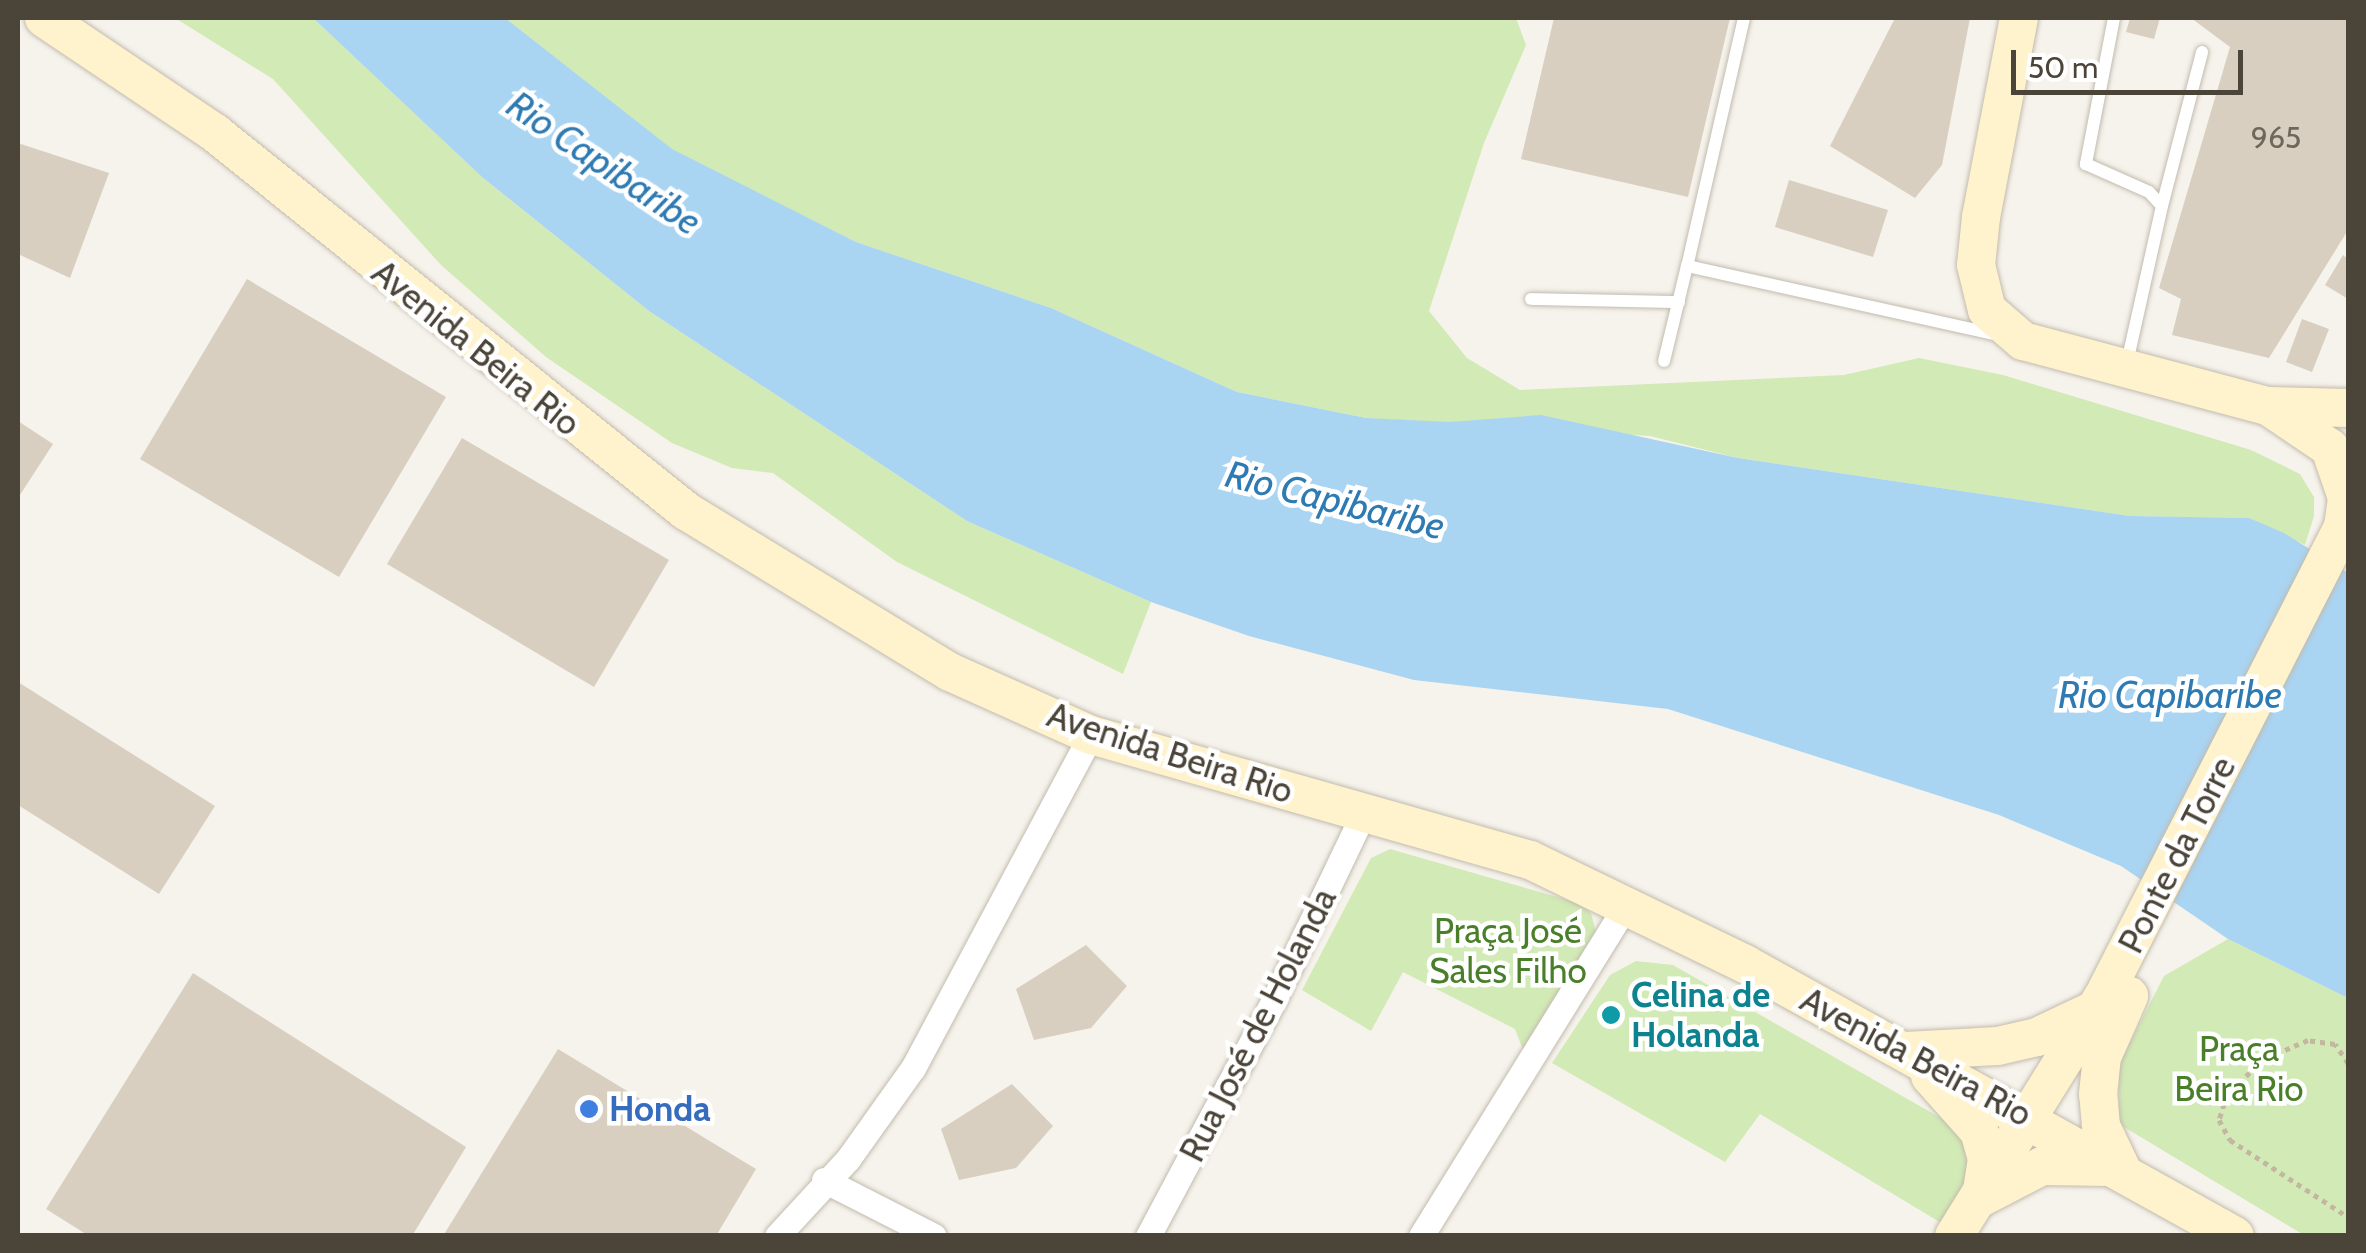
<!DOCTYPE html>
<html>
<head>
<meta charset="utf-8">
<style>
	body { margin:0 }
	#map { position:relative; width:2366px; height:1253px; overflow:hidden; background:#f6f3ec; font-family:Cabin,sans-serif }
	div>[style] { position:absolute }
	.green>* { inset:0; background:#d2eab5 }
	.water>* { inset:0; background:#a9d4f2 }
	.building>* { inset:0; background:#d8cfc1 }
	.path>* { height:5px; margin-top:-2.5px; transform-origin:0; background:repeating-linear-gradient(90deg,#c4b79f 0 5px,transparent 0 10px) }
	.roads { filter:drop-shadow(0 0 2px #c2bbae) drop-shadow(0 0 2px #c2bbae) }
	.service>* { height:12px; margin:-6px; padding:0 6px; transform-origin:6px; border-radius:6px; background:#fff }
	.minor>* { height:25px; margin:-12.5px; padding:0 12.5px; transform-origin:12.5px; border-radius:12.5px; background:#fff }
	.secondary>* { height:38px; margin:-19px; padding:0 19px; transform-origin:19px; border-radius:19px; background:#fff3cd }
	.dots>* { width:28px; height:28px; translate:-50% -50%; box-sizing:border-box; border:5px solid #fff; border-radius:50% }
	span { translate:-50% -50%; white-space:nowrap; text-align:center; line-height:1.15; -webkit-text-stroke:9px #fff; paint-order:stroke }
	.number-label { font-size:30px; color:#6e675b }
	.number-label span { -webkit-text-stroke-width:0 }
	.street-label { font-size:35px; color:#4b4439 }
	.park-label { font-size:35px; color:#4a7f2a }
	.culture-label { font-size:35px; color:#0d838f; font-weight:700 }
	.left { translate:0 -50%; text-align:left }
	.shop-label { font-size:35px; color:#366cbe; font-weight:700 }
	.water-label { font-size:38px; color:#2e7ab2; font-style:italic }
	.frame { position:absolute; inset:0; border:20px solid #4b4439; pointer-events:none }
	.scale { position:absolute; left:2011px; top:50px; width:232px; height:45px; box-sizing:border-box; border:5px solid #4b4439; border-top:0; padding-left:12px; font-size:30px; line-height:35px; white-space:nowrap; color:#4b4439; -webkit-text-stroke:8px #fff; paint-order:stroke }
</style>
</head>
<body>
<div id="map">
	<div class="green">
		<div style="clip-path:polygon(175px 18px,313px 18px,482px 177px,649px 311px,967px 521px,1151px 602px,1123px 674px,897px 562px,773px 473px,732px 468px,672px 443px,546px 357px,441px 265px,273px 79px)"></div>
		<div style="clip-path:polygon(505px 18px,1516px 18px,1526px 45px,1484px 143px,1429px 311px,1467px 358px,1520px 390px,1844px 375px,1919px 358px,2003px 375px,2251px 450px,2300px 474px,2314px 497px,2314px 516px,2305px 545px,2249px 518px,2130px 516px,1738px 458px,1650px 436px,1366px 418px,1237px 392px,1051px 308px,856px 242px,671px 149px)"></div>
		<div style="clip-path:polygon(1390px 849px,1578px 903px,1591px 913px,1597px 936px,1525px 1055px,1515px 1029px,1403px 972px,1371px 1031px,1302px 990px,1371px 858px)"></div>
		<div style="clip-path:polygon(2228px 939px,2348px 998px,2348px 1235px,2304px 1235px,2119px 1124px,2119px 1064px,2164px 976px)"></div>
		<div style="clip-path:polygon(1636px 961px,1673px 965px,1960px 1129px,1980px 1164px,1943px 1224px,1760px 1114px,1725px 1162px,1552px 1063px,1610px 975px)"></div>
	</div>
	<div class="water">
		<div style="clip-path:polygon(313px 18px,505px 18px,672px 149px,856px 242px,1051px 308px,1237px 392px,1366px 418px,1450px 422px,1541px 415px,1738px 458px,2130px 516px,2249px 518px,2284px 533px,2348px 573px,2348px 998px,2228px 939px,2121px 866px,1999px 815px,1668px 709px,1414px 680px,1249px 636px,1151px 602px,967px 521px,649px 311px,482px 177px)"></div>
	</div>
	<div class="building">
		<div style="clip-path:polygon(1554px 18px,1730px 18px,1688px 197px,1521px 159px)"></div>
		<div style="clip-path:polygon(1895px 18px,1970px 18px,1942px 165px,1915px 198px,1830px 146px)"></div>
		<div style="clip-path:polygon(2130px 18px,2160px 18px,2154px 39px,2126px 32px)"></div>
		<div style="clip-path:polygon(2191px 18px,2348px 18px,2348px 230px,2269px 358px,2172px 335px,2181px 299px,2159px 288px,2230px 47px)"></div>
		<div style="clip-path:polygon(18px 143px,109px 173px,70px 278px,18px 254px)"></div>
		<div style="clip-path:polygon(1789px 180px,1888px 210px,1873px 257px,1775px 227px)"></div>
		<div style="clip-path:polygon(2343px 255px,2348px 259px,2348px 299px,2325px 285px)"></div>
		<div style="clip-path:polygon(247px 279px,446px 397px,339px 577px,140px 459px)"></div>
		<div style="clip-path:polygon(2302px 319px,2329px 329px,2312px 372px,2286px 362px)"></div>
		<div style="clip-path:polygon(18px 421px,53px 444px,18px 498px)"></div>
		<div style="clip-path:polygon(462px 438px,669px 560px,594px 687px,387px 564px)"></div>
		<div style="clip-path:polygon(18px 682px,215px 806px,159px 894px,18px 805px)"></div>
		<div style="clip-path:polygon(1086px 945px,1127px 986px,1091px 1028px,1034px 1040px,1016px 989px)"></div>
		<div style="clip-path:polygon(193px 973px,466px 1147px,412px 1236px,89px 1236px,46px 1209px)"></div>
		<div style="clip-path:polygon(558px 1049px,756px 1169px,716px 1236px,443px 1236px)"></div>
		<div style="clip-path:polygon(1012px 1084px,1053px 1126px,1016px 1168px,959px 1180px,941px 1129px)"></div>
	</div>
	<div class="path">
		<div style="left:2348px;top:1063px;width:23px;rotate:-124deg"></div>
		<div style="left:2335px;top:1044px;width:27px;rotate:-172deg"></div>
		<div style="left:2308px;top:1040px;width:48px;rotate:156.6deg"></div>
		<div style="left:2264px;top:1059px;width:51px;rotate:136.6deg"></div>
		<div style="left:2227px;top:1094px;width:27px;rotate:107deg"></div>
		<div style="left:2219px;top:1120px;width:23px;rotate:61deg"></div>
		<div style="left:2230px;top:1140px;width:141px;rotate:33.1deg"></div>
	</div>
	<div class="roads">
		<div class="service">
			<div style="left:1744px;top:18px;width:254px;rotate:102.9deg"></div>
			<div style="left:1687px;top:266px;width:318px;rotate:12.5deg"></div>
			<div style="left:2114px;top:18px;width:149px;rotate:100.9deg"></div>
			<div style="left:2086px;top:164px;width:69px;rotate:24deg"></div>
			<div style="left:2149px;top:192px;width:19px;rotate:47deg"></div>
			<div style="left:2162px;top:206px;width:161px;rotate:102.6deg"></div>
			<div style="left:2162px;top:206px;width:159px;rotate:-75.4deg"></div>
			<div style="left:1531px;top:299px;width:148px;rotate:1.2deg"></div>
			<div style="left:1664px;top:361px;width:98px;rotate:-76.4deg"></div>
		</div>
		<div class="minor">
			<div style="left:824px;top:1180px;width:123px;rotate:27deg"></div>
			<div style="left:777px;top:1236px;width:105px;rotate:-47.3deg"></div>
			<div style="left:848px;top:1159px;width:112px;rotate:-54.5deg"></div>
			<div style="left:913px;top:1068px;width:378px;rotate:-61.9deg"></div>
			<div style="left:1148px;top:1236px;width:268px;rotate:-61.9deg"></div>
			<div style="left:1274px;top:1000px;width:208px;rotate:-64.4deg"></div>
			<div style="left:1421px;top:1236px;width:389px;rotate:-58.2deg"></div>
		</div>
		<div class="secondary">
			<div style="left:44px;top:18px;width:206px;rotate:33.9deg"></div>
			<div style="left:215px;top:133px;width:604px;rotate:38.75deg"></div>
			<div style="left:686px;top:511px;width:309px;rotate:31.4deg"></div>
			<div style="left:950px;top:672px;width:154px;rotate:24.1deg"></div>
			<div style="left:1091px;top:735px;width:456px;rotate:15.9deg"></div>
			<div style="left:1530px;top:860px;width:239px;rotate:25.8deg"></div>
			<div style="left:1745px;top:964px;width:560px;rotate:29.03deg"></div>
			<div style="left:2019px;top:18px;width:203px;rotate:100.8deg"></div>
			<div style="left:1981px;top:217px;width:48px;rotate:95.9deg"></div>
			<div style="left:1976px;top:265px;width:46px;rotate:76.3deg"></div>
			<div style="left:1987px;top:310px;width:48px;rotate:40.7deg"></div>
			<div style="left:2023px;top:341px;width:253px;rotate:14.9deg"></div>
			<div style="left:2268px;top:406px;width:80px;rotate:1.4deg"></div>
			<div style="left:1905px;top:1051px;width:93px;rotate:-3.1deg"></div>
			<div style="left:1998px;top:1046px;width:40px;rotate:-13deg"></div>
			<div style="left:2037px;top:1037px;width:65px;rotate:-25.4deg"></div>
			<div style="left:1930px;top:1076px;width:74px;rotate:48.3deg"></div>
			<div style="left:1979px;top:1131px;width:29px;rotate:74deg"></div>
			<div style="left:1987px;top:1159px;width:31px;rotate:99deg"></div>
			<div style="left:2121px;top:1168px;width:47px;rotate:-115.5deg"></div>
			<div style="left:2101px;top:1126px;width:32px;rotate:-95deg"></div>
			<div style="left:2098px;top:1094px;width:37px;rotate:-84deg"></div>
			<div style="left:2102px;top:1057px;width:67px;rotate:-66.1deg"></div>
			<div style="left:1982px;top:1197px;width:68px;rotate:-27.3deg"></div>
			<div style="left:2042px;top:1166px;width:67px;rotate:0.9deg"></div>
			<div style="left:1954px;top:1236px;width:282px;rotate:-58.1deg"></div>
			<div style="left:2103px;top:997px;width:528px;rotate:-62.95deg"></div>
			<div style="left:2343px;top:527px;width:29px;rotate:-82deg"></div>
			<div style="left:2347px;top:498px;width:53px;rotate:-108.8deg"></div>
			<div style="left:2330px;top:448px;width:75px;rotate:-145.9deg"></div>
		</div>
	</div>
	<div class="dots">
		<div style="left:1611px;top:1015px;background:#0f9aa8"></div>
		<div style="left:589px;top:1109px;background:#3f7fe0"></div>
	</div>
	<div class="number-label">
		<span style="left:2276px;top:138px">965</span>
	</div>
	<div class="street-label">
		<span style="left:476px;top:348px;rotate:39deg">Avenida Beira Rio</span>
		<span style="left:1170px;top:753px;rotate:18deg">Avenida Beira Rio</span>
		<span style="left:2177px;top:855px;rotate:-63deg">Ponte da Torre</span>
		<span style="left:1258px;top:1025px;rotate:-63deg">Rua José de Holanda</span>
		<span style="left:1916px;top:1057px;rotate:28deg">Avenida Beira Rio</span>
	</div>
	<div class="park-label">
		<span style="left:1508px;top:951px">Praça José<br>Sales Filho</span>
		<span style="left:2239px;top:1069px">Praça<br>Beira Rio</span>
	</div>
	<div class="culture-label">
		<span class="left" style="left:1631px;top:1015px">Celina de<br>Holanda</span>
	</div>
	<div class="shop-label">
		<span class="left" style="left:609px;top:1109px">Honda</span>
	</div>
	<div class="water-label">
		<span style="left:604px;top:163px;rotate:34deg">Rio Capibaribe</span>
		<span style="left:1335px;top:500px;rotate:14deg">Rio Capibaribe</span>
		<span style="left:2170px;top:695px">Rio Capibaribe</span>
	</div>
	<div class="frame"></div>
	<div class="scale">50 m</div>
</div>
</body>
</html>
